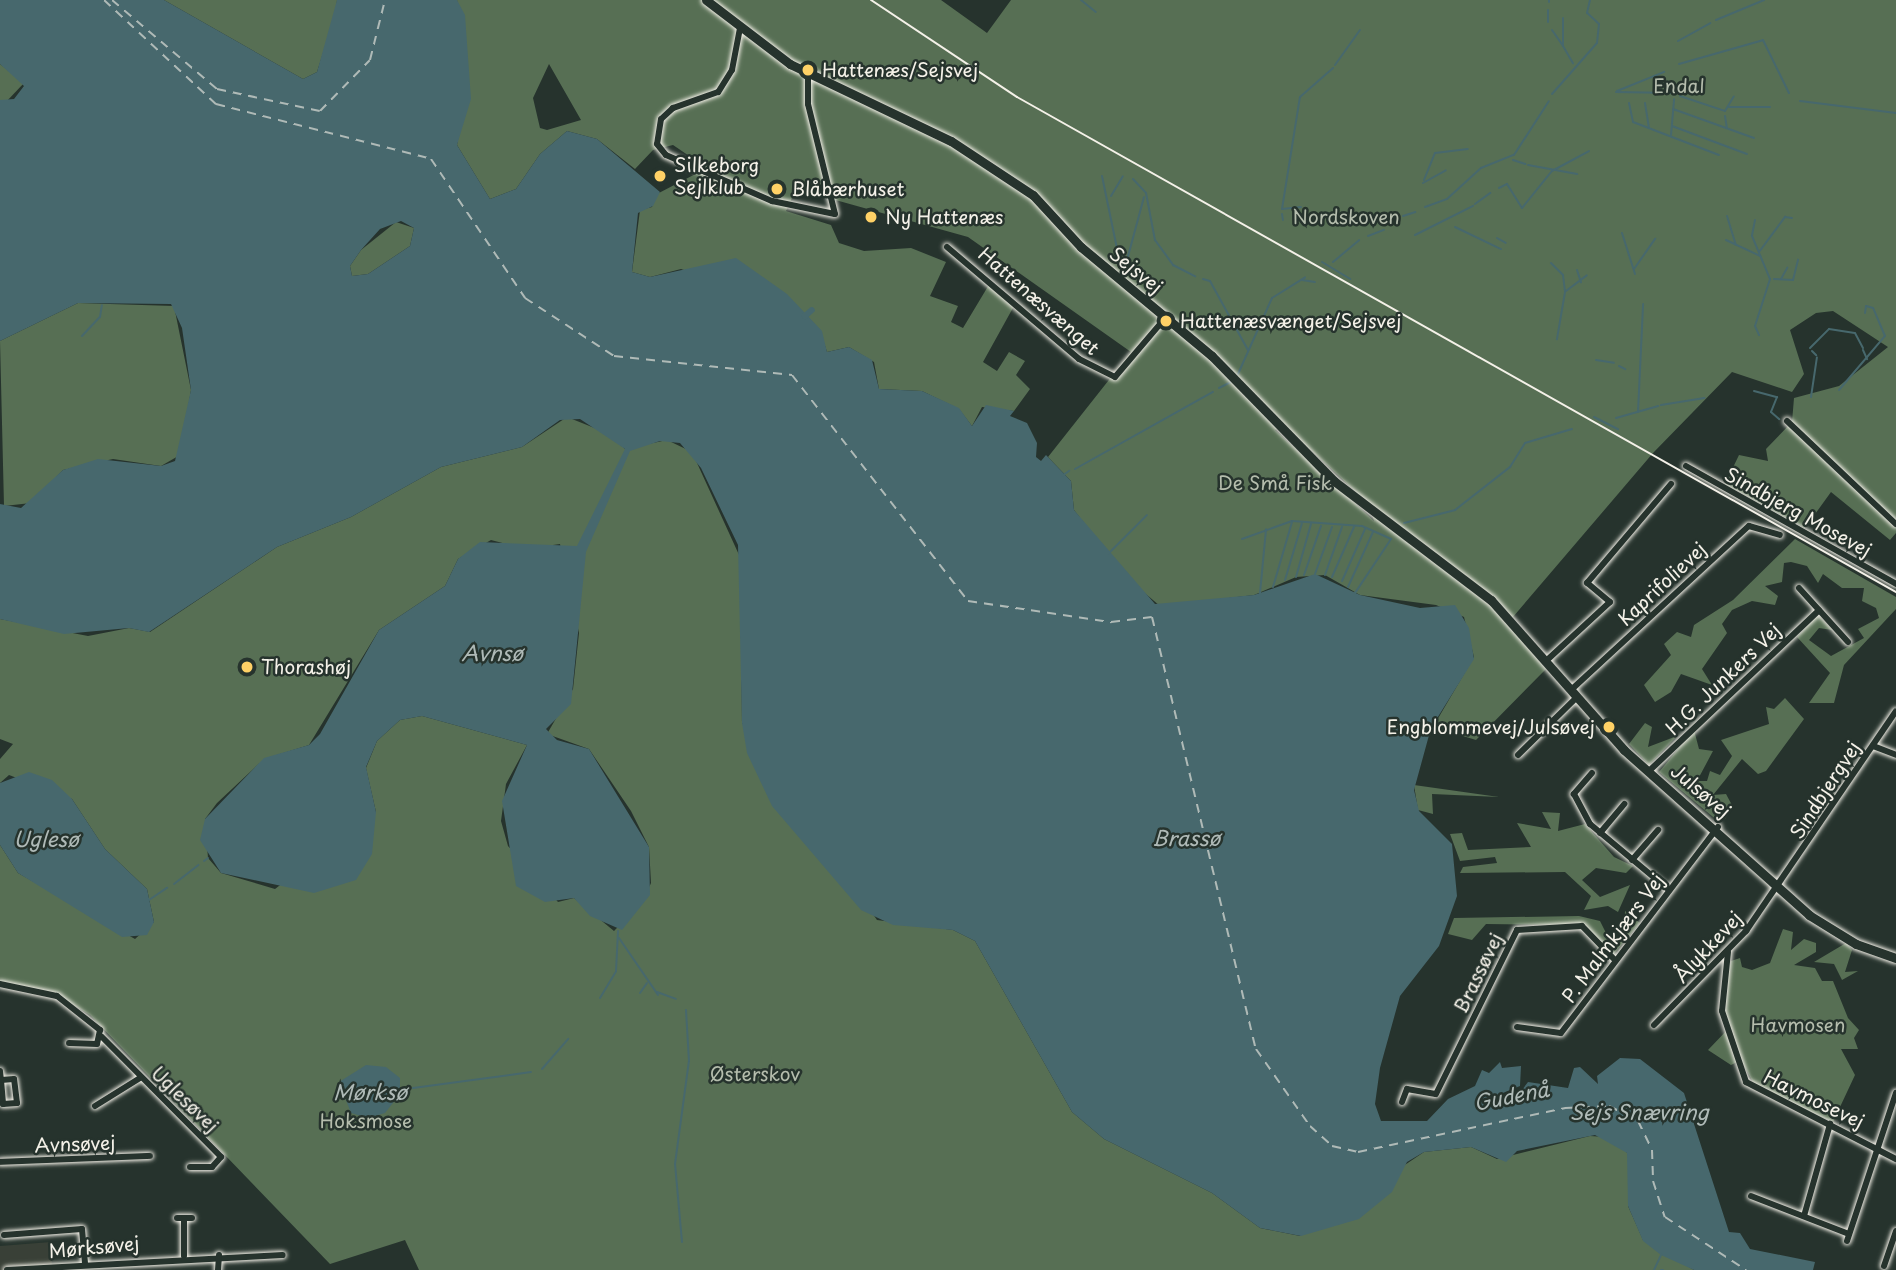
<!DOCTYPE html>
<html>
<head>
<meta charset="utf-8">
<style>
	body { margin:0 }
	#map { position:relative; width:1896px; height:1270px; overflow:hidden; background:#26332d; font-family:"Playpen Sans",sans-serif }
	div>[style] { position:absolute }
	.built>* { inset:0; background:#394037 }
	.green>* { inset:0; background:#576f54 }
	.water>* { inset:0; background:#47686d }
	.stream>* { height:2px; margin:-1px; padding:0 1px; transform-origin:1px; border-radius:1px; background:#47686d }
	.canal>* { height:6px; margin:-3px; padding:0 3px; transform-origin:3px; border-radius:3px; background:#47686d }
	.ferry>* { height:2px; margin-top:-1px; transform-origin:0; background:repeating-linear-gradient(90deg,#afbab7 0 9px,transparent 0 16px) }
	.roads { filter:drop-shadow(0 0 2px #f4f1e8) drop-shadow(0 0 2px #f4f1e8) }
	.street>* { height:6px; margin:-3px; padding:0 3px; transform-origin:3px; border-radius:3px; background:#26332d }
	.secondary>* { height:9px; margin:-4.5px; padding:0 4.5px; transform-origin:4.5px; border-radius:4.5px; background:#26332d }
	.rail>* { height:2px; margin:-1px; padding:0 1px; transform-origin:1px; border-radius:1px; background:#f4f1e8 }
	.dots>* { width:19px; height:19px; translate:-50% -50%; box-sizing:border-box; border:4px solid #26332d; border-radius:50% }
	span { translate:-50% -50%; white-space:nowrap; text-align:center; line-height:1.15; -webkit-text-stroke:5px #26332d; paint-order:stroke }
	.poi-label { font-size:19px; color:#f4f1e8 }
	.left { translate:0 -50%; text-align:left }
	.right { translate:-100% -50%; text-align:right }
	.park-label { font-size:19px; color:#b5bdad }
	.street-label { font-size:19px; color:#f4f1e8 }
	.water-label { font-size:21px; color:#afbab7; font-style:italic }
</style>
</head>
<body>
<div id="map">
	<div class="built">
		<div style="clip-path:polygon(51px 1242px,52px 1270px,0 1270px,0 1246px)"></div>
	</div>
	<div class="green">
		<div style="clip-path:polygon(164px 0,337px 0,336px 12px,317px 72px,303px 79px)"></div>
		<div style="clip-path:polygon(evenodd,457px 0,941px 0,987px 33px,1011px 0,1896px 0,1896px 533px,1890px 540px,1831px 492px,1805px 528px,1725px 484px,1739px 455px,1768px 461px,1766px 449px,1792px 422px,1794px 398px,1839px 386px,1888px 347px,1833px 311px,1816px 313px,1790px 330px,1804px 374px,1792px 392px,1732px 372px,1653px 453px,1507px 624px,1546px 669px,1476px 740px,1433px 727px,1474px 657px,1464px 617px,1436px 605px,1360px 595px,1325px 575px,1296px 577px,1254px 595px,1160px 606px,1127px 578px,1074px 510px,1071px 481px,1048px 457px,1131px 352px,968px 237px,796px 189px,786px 211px,831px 225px,839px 243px,864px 251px,911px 248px,946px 262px,930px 296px,958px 306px,951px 322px,963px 328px,990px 283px,1014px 306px,983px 362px,997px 371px,1009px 352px,1025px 361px,1016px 375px,1030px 389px,1014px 411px,982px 407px,972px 426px,959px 409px,922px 391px,879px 389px,874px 362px,849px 347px,827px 352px,820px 330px,800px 309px,681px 269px,650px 277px,632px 272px,640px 210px,652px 207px,655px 195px,707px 168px,673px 145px,653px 150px,635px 169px,597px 139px,567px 131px,540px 154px,516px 189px,490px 199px,457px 145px,468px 79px,457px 0,549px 64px,581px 120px,547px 130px,540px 128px,533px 98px,549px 64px,457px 0,1283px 424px,1369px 504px,1374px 521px,1275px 430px,1283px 424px)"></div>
		<div style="clip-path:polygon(0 64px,24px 83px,6px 102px,0 100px)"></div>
		<div style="clip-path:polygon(396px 222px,414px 228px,410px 246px,368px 274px,352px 276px,350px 266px,361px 250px)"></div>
		<div style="clip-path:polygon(78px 303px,174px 306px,191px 390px,180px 455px,161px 466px,113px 459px,63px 470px,31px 503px,4px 506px,0 341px)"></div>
		<div style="clip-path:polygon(evenodd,567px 417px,607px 433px,625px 449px,667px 440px,692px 452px,740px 557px,742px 723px,877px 920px,953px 930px,975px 941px,1072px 1112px,1104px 1139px,1212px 1193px,1260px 1228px,1300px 1236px,1424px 1152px,1471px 1147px,1497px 1159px,1590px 1136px,1606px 1137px,1625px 1150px,1638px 1170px,1628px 1206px,1643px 1240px,1694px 1270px,419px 1270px,405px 1240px,330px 1264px,90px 1015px,52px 992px,0 982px,0 845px,18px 873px,135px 939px,154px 922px,147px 889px,105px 849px,72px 799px,9px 775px,0 783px,0 759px,13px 744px,0 739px,0 619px,88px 636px,129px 628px,150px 632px,277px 547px,351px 517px,441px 467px,522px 447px,567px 417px,491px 540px,525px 549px,560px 544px,579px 633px,573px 689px,547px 734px,589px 749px,631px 811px,649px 847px,651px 883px,643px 901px,614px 931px,574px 898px,558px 902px,508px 846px,501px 821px,506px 784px,527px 745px,422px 716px,400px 720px,377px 741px,366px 768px,376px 812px,275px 889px,221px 873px,208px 858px,205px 819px,217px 803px,264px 759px,309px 745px,379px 630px,445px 586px,458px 559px,491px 540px)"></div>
		<div style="clip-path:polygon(1795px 539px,1896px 597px,1896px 609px,1844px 665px,1834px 703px,1809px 703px,1830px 673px,1797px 637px,1818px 615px,1832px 630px,1819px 628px,1809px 640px,1831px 656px,1864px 638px,1858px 629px,1879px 618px,1876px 608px,1862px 601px,1864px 588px,1842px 588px,1823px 574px,1818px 583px,1807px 566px,1791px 562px,1784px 563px,1782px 582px,1765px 586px,1778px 596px,1775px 605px,1752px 601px,1732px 610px,1722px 624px,1727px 633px,1702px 669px,1712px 685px,1681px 674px,1671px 692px,1655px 702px,1644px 685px,1671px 655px,1664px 644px,1677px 632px,1691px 637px,1694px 625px,1733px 600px)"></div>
		<div style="clip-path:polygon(1785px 698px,1804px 719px,1766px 771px,1758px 774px,1742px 759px,1713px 795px,1726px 794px,1733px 807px,1725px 819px,1718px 821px,1659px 772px,1694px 730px,1699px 749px,1713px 751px,1697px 781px,1707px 781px,1710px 771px,1720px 775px,1732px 756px,1721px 740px,1769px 724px,1766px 707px,1774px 709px)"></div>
		<div style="clip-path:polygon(1645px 723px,1652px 727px,1648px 747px,1677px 736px,1649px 765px,1629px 744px)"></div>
		<div style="clip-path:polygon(1414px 785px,1499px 797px,1432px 794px,1433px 814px,1418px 810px)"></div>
		<div style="clip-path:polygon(1542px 812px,1560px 813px,1558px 831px,1585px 824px,1614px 857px,1633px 866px,1626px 873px,1596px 868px,1582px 880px,1600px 897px,1630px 885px,1618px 912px,1608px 906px,1584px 910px,1591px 896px,1565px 872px,1460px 873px,1463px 867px,1497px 863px,1495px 857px,1460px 861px,1450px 834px,1462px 833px,1468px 850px,1531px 847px,1517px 823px,1551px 829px)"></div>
		<div style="clip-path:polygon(1625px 911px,1640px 923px,1612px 956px,1585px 925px,1486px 924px,1472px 940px,1448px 934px,1454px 918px,1579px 916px,1600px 921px,1611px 943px,1624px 933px)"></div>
		<div style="clip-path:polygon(1783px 929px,1793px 932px,1791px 950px,1804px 939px,1816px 943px,1816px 952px,1794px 965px,1815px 968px,1822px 981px,1833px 981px,1848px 1018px,1859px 1030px,1854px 1038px,1858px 1049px,1841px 1049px,1855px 1075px,1833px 1122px,1755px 1086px,1741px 1060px,1731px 1065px,1708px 1050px,1729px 1028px,1722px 1008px,1731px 961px,1740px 958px,1742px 967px,1752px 970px,1770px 963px)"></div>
		<div style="clip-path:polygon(1846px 943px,1852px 950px,1845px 972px,1858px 971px,1842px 980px,1834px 964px,1814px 962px)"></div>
	</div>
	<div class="water">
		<div style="clip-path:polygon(evenodd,0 0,164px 0,303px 79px,317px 72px,337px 0,457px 0,465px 15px,471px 99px,457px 145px,490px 199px,516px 189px,540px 154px,567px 131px,597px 139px,660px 192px,653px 206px,638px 213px,632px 272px,650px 277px,736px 258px,787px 294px,822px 331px,827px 352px,849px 347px,872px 360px,879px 389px,922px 391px,959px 408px,972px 426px,986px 405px,1014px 411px,1010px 416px,1027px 423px,1037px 443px,1036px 457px,1041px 461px,1046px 455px,1071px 481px,1074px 510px,1155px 604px,1254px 595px,1315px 574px,1360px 595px,1420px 608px,1455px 605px,1469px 628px,1474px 659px,1431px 728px,1414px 790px,1419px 811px,1452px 844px,1457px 896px,1439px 946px,1400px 996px,1380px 1068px,1375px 1104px,1381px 1121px,1427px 1121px,1448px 1099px,1475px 1086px,1482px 1070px,1489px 1073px,1500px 1062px,1502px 1068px,1521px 1066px,1520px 1086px,1493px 1097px,1519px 1094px,1528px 1082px,1568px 1088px,1574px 1068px,1580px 1067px,1598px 1084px,1597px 1076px,1620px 1058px,1640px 1059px,1684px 1093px,1729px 1232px,1740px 1233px,1750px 1249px,1815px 1262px,1813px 1270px,1694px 1270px,1661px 1255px,1643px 1241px,1628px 1206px,1627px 1153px,1595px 1135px,1517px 1151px,1506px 1162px,1471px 1147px,1424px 1152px,1407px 1162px,1392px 1192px,1359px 1219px,1301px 1236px,1260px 1228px,1212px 1193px,1104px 1139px,1072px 1112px,975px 941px,953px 930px,893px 925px,861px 910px,772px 806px,747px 753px,742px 723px,738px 545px,701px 468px,680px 443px,660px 441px,630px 451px,586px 552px,571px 704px,546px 729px,557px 740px,589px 749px,649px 847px,650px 895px,622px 930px,590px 916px,574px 898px,545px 902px,516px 886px,502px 801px,527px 745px,422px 716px,400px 720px,377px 741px,366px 767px,376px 812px,372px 854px,356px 880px,314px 893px,221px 873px,200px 840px,205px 819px,264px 758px,309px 745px,320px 734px,379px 630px,445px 586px,458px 559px,480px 542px,577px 546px,625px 449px,580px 419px,560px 420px,522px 447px,441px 467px,351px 517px,277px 547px,149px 632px,129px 628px,64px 634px,0 619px,0 504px,21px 508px,63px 470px,98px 459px,161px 466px,175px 461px,191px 390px,182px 328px,171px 304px,78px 303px,0 341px,0 100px,14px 99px,24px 86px,0 64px,0 0,401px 221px,414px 228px,410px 246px,368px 274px,352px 276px,350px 266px,361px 250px,380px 229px,401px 221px)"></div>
		<div style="clip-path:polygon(29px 772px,52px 780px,72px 799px,105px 849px,147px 889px,154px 922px,147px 935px,122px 937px,18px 873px,0 845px,0 783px)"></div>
		<div style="clip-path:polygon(366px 1065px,386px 1067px,400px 1078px,400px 1094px,385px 1113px,368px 1118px,351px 1113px,339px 1082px)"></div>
	</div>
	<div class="stream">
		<div style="left:1081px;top:0;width:19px;rotate:39deg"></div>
		<div style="left:1549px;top:0;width:2px;rotate:90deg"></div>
		<div style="left:1548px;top:10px;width:12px;rotate:90deg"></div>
		<div style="left:1563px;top:18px;width:28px;rotate:90deg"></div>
		<div style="left:1563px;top:46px;width:20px;rotate:60deg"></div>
		<div style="left:1716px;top:20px;width:52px;rotate:-22.6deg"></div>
		<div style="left:1552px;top:30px;width:19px;rotate:55deg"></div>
		<div style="left:1678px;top:41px;width:37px;rotate:-29deg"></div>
		<div style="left:1679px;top:64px;width:87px;rotate:-15.9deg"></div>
		<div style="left:1763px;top:40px;width:59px;rotate:63.9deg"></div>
		<div style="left:1335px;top:65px;width:43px;rotate:-54.5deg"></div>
		<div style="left:1617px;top:91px;width:51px;rotate:-22deg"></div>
		<div style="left:1616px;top:92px;width:58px;rotate:1deg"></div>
		<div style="left:1552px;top:94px;width:68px;rotate:-48.6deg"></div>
		<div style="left:1597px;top:43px;width:19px;rotate:-84deg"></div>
		<div style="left:1599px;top:24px;width:16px;rotate:-137deg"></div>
		<div style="left:1587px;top:13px;width:13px;rotate:-77deg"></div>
		<div style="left:1680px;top:96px;width:47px;rotate:18.4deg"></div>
		<div style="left:1725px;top:111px;width:17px;rotate:-59deg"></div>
		<div style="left:1800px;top:101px;width:97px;rotate:7.1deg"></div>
		<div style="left:1629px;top:103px;width:19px;rotate:78deg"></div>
		<div style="left:1633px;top:122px;width:92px;rotate:21deg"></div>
		<div style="left:1645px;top:103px;width:24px;rotate:81deg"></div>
		<div style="left:1729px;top:107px;width:41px"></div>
		<div style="left:1673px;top:109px;width:86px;rotate:19.7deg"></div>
		<div style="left:1725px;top:116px;width:12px;rotate:81deg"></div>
		<div style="left:1672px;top:126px;width:80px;rotate:20.5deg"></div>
		<div style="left:1671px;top:135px;width:36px;rotate:-85deg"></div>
		<div style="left:1513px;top:160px;width:13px;rotate:18deg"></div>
		<div style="left:1528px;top:165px;width:50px;rotate:10.4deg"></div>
		<div style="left:1102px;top:176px;width:89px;rotate:78.3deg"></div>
		<div style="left:1133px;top:179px;width:19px;rotate:47deg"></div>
		<div style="left:1146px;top:193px;width:48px;rotate:79.2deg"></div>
		<div style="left:1155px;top:240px;width:31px;rotate:54deg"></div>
		<div style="left:1173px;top:265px;width:25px;rotate:27deg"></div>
		<div style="left:1424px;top:180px;width:29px;rotate:-68deg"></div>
		<div style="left:1435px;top:153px;width:33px;rotate:-7deg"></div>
		<div style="left:1423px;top:183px;width:26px;rotate:-29deg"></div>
		<div style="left:1499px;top:188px;width:9px;rotate:-27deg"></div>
		<div style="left:1507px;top:184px;width:28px;rotate:58deg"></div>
		<div style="left:1522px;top:208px;width:48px;rotate:-51deg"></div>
		<div style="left:1552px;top:171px;width:42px;rotate:-28.4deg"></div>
		<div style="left:1111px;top:196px;width:23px;rotate:-59deg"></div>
		<div style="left:1475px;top:204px;width:19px;rotate:-36deg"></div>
		<div style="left:1425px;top:207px;width:23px;rotate:-20deg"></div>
		<div style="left:1447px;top:199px;width:46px;rotate:-42.4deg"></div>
		<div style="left:1481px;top:168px;width:35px;rotate:-22deg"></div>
		<div style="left:1514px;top:155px;width:64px;rotate:-57.1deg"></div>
		<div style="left:1282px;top:209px;width:113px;rotate:-80.9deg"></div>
		<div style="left:1300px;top:97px;width:44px;rotate:-41.3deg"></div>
		<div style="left:1282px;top:209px;width:19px;rotate:-6deg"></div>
		<div style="left:1282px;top:214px;width:6px;rotate:81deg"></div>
		<div style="left:1403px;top:216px;width:13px;rotate:-18deg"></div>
		<div style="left:1727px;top:216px;width:30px;rotate:73deg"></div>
		<div style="left:1755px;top:220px;width:16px;rotate:101deg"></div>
		<div style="left:1752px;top:236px;width:47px;rotate:67.3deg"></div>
		<div style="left:1770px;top:279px;width:49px;rotate:107.7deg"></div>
		<div style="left:1755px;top:326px;width:10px;rotate:66deg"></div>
		<div style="left:1455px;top:227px;width:51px;rotate:25.6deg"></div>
		<div style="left:1622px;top:233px;width:43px;rotate:72.4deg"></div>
		<div style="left:1415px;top:235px;width:65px;rotate:-26.6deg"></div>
		<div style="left:1368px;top:236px;width:17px;rotate:-21deg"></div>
		<div style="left:1497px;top:238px;width:10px;rotate:29deg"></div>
		<div style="left:1726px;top:240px;width:38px;rotate:25deg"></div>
		<div style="left:1759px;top:252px;width:44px;rotate:-53.4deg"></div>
		<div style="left:1785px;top:217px;width:7px;rotate:8deg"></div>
		<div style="left:1127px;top:260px;width:65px;rotate:-74.9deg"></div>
		<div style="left:1322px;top:262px;width:33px;rotate:31deg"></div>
		<div style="left:1333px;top:262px;width:34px;rotate:-40deg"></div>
		<div style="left:1551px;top:263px;width:17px;rotate:45deg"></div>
		<div style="left:1563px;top:275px;width:17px;rotate:83deg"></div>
		<div style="left:1565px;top:292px;width:48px;rotate:99.7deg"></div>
		<div style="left:1634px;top:269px;width:37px;rotate:-55deg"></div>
		<div style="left:1577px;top:270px;width:13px;rotate:72deg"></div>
		<div style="left:1203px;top:279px;width:7px;rotate:16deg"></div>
		<div style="left:1210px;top:281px;width:79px;rotate:61.2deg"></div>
		<div style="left:1774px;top:279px;width:19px;rotate:3deg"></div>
		<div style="left:1793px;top:280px;width:21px;rotate:-76deg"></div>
		<div style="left:1781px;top:279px;width:13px;rotate:-61deg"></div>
		<div style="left:1302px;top:280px;width:13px;rotate:9deg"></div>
		<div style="left:1566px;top:291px;width:26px;rotate:-37deg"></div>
		<div style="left:82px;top:336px;width:26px;rotate:-47deg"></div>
		<div style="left:100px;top:317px;width:12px;rotate:-81deg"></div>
		<div style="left:1810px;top:348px;width:27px;rotate:-45deg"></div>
		<div style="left:1829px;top:329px;width:26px;rotate:9deg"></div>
		<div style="left:1855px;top:333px;width:17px;rotate:62deg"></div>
		<div style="left:1863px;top:350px;width:10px;rotate:66deg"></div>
		<div style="left:1812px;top:351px;width:6px;rotate:45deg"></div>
		<div style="left:1596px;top:360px;width:18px;rotate:9deg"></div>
		<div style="left:1619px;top:366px;width:7px;rotate:27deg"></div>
		<div style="left:1238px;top:374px;width:83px;rotate:-65.9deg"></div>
		<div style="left:1272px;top:298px;width:39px;rotate:-32deg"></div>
		<div style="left:1219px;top:388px;width:13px;rotate:-27deg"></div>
		<div style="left:1839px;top:390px;width:71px;rotate:-49.6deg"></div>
		<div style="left:1885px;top:336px;width:30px;rotate:-113deg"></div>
		<div style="left:1873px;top:308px;width:7px;rotate:-164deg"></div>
		<div style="left:1866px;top:306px;width:7px;rotate:98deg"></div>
		<div style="left:1754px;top:391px;width:24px;rotate:15deg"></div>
		<div style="left:1777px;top:397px;width:16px;rotate:112deg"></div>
		<div style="left:1771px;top:412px;width:11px;rotate:41deg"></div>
		<div style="left:1811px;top:397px;width:40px;rotate:-81.5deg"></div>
		<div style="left:1661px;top:405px;width:44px;rotate:-9.2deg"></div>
		<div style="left:1638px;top:412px;width:108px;rotate:-87.3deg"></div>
		<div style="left:1594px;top:417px;width:27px;rotate:27deg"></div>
		<div style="left:1616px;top:418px;width:44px;rotate:-15.9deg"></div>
		<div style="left:1075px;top:469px;width:158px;rotate:-29.2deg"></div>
		<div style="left:1062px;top:476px;width:9px;rotate:-36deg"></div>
		<div style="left:1404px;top:523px;width:53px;rotate:-14.3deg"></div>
		<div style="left:1455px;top:510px;width:70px;rotate:-38deg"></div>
		<div style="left:1510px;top:467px;width:28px;rotate:-58deg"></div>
		<div style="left:1525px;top:443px;width:49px;rotate:-16.6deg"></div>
		<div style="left:1242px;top:539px;width:53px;rotate:-19.8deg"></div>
		<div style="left:1292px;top:521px;width:70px;rotate:4.1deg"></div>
		<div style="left:1362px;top:526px;width:32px;rotate:24deg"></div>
		<div style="left:1391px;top:539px;width:65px;rotate:123.7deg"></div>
		<div style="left:1108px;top:554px;width:55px;rotate:-45deg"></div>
		<div style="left:1315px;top:574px;width:50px;rotate:-70.1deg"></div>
		<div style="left:1304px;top:575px;width:52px;rotate:-70.9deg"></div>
		<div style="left:1325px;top:575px;width:51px;rotate:-70.5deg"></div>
		<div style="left:1296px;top:577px;width:55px;rotate:-74.2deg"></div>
		<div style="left:1332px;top:577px;width:55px;rotate:-66.3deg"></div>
		<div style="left:1285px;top:580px;width:59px;rotate:-73.4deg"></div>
		<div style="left:1342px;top:581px;width:57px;rotate:-66.1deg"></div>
		<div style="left:1273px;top:587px;width:68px;rotate:-73.7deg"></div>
		<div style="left:1348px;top:587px;width:60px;rotate:-65.6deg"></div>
		<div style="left:1260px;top:593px;width:64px;rotate:-84.6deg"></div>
		<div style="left:204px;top:861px;width:5px;rotate:-37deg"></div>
		<div style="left:174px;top:884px;width:31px;rotate:-38deg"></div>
		<div style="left:149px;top:900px;width:22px;rotate:-34deg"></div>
		<div style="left:619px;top:938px;width:69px;rotate:55.6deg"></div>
		<div style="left:657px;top:992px;width:20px;rotate:20deg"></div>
		<div style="left:640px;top:993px;width:12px;rotate:-55deg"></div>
		<div style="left:600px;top:998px;width:31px;rotate:-59deg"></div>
		<div style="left:616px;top:971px;width:40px;rotate:-87.1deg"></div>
		<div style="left:542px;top:1069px;width:40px;rotate:-49deg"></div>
		<div style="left:413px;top:1088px;width:119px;rotate:-7.7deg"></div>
		<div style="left:682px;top:1242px;width:78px;rotate:-95.1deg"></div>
		<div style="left:675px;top:1164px;width:104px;rotate:-82.3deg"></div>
		<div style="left:689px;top:1061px;width:51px;rotate:-93.4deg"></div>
		<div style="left:1654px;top:1270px;width:17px;rotate:-65deg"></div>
		<div style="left:1661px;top:1270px;width:2px"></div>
	</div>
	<div class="canal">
		<div style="left:805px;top:316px;width:9px;rotate:-41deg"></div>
	</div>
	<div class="ferry">
		<div style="left:104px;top:0;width:153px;rotate:42.9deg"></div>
		<div style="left:216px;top:104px;width:222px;rotate:14.3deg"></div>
		<div style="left:431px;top:159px;width:168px;rotate:55.9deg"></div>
		<div style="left:525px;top:298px;width:106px;rotate:33.1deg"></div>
		<div style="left:614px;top:356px;width:179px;rotate:6.1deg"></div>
		<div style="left:792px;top:375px;width:286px;rotate:52.1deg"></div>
		<div style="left:968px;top:601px;width:145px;rotate:8.4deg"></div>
		<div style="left:1111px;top:622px;width:41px;rotate:-7deg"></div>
		<div style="left:1152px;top:617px;width:444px;rotate:76.5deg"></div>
		<div style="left:1256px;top:1049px;width:94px;rotate:55deg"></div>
		<div style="left:1310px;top:1126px;width:30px;rotate:42deg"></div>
		<div style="left:1332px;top:1146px;width:27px;rotate:13deg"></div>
		<div style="left:1358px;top:1152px;width:212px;rotate:-12deg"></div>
		<div style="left:1565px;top:1108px;width:44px;rotate:-2.6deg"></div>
		<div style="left:1609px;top:1106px;width:33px;rotate:27deg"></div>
		<div style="left:1638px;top:1121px;width:32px;rotate:64deg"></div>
		<div style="left:1652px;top:1150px;width:31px;rotate:88deg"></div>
		<div style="left:1653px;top:1181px;width:38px;rotate:72deg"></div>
		<div style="left:1665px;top:1217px;width:97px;rotate:33.2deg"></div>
		<div style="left:112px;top:0;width:138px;rotate:40.3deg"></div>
		<div style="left:217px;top:89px;width:105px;rotate:12.1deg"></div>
		<div style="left:320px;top:111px;width:71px;rotate:-45.6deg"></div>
		<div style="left:370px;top:60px;width:62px;rotate:-76deg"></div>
	</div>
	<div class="roads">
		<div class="street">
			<div style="left:740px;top:28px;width:43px;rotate:100.8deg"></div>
			<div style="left:732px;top:70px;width:26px;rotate:122deg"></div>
			<div style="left:718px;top:92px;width:48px;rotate:160.4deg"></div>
			<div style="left:673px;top:108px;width:16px;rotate:137deg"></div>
			<div style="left:661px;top:119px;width:25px;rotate:99deg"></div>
			<div style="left:657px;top:144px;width:14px;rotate:51deg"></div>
			<div style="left:666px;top:155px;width:116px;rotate:23.5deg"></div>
			<div style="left:772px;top:201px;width:64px;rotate:11.7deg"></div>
			<div style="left:835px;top:214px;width:113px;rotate:-103.8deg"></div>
			<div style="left:808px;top:104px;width:29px;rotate:-90deg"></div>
			<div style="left:947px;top:247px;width:173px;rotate:40.3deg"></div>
			<div style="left:1079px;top:359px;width:40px;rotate:26.6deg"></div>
			<div style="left:1115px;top:377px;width:79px;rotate:-49.6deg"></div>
			<div style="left:1787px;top:421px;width:150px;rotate:43.4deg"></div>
			<div style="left:1686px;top:466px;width:241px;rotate:29.3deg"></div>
			<div style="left:1799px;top:588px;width:73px;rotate:47.8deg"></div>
			<div style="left:1546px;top:661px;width:87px;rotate:-42.7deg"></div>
			<div style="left:1610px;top:602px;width:30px;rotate:-140deg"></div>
			<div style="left:1587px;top:583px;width:130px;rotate:-49.7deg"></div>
			<div style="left:1571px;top:690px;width:242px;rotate:-42.7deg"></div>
			<div style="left:1749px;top:526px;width:32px;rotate:16deg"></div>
			<div style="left:1873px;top:746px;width:25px;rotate:21deg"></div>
			<div style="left:1518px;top:755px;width:83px;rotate:-44.5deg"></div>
			<div style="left:1649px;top:771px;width:234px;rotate:-43.4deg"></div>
			<div style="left:1592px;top:773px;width:28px;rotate:131deg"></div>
			<div style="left:1574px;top:794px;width:34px;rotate:62deg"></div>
			<div style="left:1590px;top:824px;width:103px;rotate:39.9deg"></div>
			<div style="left:1600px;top:833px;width:38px;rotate:-50deg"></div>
			<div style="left:1632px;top:860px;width:40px;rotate:-49deg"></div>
			<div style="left:1728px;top:952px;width:59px;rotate:95.8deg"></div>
			<div style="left:1722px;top:1011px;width:75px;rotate:71.3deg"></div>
			<div style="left:1746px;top:1082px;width:169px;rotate:27.2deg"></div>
			<div style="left:0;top:984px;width:58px;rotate:11.9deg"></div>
			<div style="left:57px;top:996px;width:55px;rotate:38.3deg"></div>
			<div style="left:100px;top:1030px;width:14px;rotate:102deg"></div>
			<div style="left:97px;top:1044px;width:28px;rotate:-178deg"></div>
			<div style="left:1654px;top:1025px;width:132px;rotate:-45.6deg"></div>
			<div style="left:1746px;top:931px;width:266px;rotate:-55.7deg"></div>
			<div style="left:1517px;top:1027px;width:44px;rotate:7.8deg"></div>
			<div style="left:1561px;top:1033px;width:259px;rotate:-52.7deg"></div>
			<div style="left:102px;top:1037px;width:169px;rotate:45.2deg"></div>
			<div style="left:221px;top:1157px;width:13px;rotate:132deg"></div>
			<div style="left:212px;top:1167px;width:22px;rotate:180deg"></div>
			<div style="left:0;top:1071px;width:9px;rotate:84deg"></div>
			<div style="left:1px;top:1080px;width:24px;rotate:85deg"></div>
			<div style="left:3px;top:1104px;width:14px;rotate:-4deg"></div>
			<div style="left:17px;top:1103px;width:24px;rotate:-97deg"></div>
			<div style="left:14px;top:1079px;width:13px;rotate:176deg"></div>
			<div style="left:1px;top:1080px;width:1px;rotate:180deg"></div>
			<div style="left:1402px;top:1102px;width:14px;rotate:-69deg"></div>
			<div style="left:1407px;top:1089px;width:29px;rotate:10deg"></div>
			<div style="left:1436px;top:1094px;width:183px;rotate:-63.7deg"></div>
			<div style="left:1517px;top:930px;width:65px;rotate:-3.5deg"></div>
			<div style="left:1582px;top:926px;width:47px;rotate:45.9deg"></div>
			<div style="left:95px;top:1106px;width:53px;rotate:-31.9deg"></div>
			<div style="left:0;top:1162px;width:150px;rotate:-2.3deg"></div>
			<div style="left:1751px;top:1196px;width:105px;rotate:21.2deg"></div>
			<div style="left:1804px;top:1216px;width:96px;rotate:-74.2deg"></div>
			<div style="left:177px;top:1218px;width:15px"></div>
			<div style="left:4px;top:1235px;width:78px;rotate:-4.4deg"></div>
			<div style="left:82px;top:1229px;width:35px;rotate:85deg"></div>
			<div style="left:1847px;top:1241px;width:156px;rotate:-71.7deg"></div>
			<div style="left:184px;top:1256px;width:38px;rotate:-90deg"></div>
			<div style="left:1884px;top:1266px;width:37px;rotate:-71deg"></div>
			<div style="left:7px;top:1270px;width:276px;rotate:-3.1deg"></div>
			<div style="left:218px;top:1270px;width:15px;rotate:-86deg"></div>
		</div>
		<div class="secondary">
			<div style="left:706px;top:0;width:106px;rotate:37.3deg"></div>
			<div style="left:790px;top:64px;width:178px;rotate:25.6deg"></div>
			<div style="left:951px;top:141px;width:98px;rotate:33.4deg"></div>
			<div style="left:1033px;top:195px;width:71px;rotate:47.3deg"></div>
			<div style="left:1081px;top:247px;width:170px;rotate:39.8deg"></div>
			<div style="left:1212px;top:356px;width:175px;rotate:45.7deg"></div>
			<div style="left:1334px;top:481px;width:197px;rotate:37.2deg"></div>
			<div style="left:1491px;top:600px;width:200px;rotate:48.4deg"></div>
			<div style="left:1624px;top:750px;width:248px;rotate:41.7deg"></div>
			<div style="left:1809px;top:915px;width:55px;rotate:31.7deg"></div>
			<div style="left:1856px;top:944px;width:42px;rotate:19.3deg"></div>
		</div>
	</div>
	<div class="rail">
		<div style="left:871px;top:0;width:175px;rotate:33.6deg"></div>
		<div style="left:1017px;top:97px;width:1009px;rotate:29.39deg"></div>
	</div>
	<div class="dots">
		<div style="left:808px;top:70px;background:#ffd166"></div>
		<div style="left:660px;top:176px;background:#ffd166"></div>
		<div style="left:777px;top:189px;background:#ffd166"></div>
		<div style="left:871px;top:217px;background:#ffd166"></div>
		<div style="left:1166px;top:321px;background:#ffd166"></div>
		<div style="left:247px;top:667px;background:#ffd166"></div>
		<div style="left:1609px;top:727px;background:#ffd166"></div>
	</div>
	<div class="poi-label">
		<span class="left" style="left:822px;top:70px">Hattenæs/Sejsvej</span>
		<span class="left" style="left:674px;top:176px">Silkeborg<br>Sejlklub</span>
		<span class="left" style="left:791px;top:189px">Blåbærhuset</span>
		<span class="left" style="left:885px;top:217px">Ny Hattenæs</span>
		<span class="left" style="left:1180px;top:321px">Hattenæsvænget/Sejsvej</span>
		<span class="left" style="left:261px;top:667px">Thorashøj</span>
		<span class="right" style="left:1595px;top:727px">Engblommevej/Julsøvej</span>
	</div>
	<div class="park-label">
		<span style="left:1679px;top:86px">Endal</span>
		<span style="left:1346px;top:217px">Nordskoven</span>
		<span style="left:1275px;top:483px">De Små Fisk</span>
		<span style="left:1798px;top:1025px">Havmosen</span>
		<span style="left:755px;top:1074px">Østerskov</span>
		<span style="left:366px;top:1121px">Hoksmose</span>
	</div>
	<div class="street-label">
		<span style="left:1136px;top:270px;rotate:39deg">Sejsvej</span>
		<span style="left:1039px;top:301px;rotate:41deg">Hattenæsvænget</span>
		<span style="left:1798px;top:512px;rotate:29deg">Sindbjerg Mosevej</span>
		<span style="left:1662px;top:584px;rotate:-43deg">Kaprifolievej</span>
		<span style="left:1723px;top:679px;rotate:-44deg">H.G. Junkers Vej</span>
		<span style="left:1825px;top:790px;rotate:-57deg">Sindbjergvej</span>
		<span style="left:1701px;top:791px;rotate:40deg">Julsøvej</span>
		<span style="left:1613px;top:938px;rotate:-53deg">P. Malmkjærs Vej</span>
		<span style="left:1708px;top:947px;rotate:-47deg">Ålykkevej</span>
		<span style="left:1478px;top:973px;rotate:-64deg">Brassøvej</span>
		<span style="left:185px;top:1099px;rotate:44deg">Uglesøvej</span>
		<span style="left:1814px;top:1099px;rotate:26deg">Havmosevej</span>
		<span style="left:75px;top:1144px;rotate:-2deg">Avnsøvej</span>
		<span style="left:94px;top:1247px;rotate:-5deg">Mørksøvej</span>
	</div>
	<div class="water-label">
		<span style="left:492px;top:652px">Avnsø</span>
		<span style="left:1186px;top:837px">Brassø</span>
		<span style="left:46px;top:838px">Uglesø</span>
		<span style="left:370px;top:1091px">Mørksø</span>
		<span style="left:1511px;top:1095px;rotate:-11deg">Gudenå</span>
		<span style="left:1639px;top:1111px">Sejs Snævring</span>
	</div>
</div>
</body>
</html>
